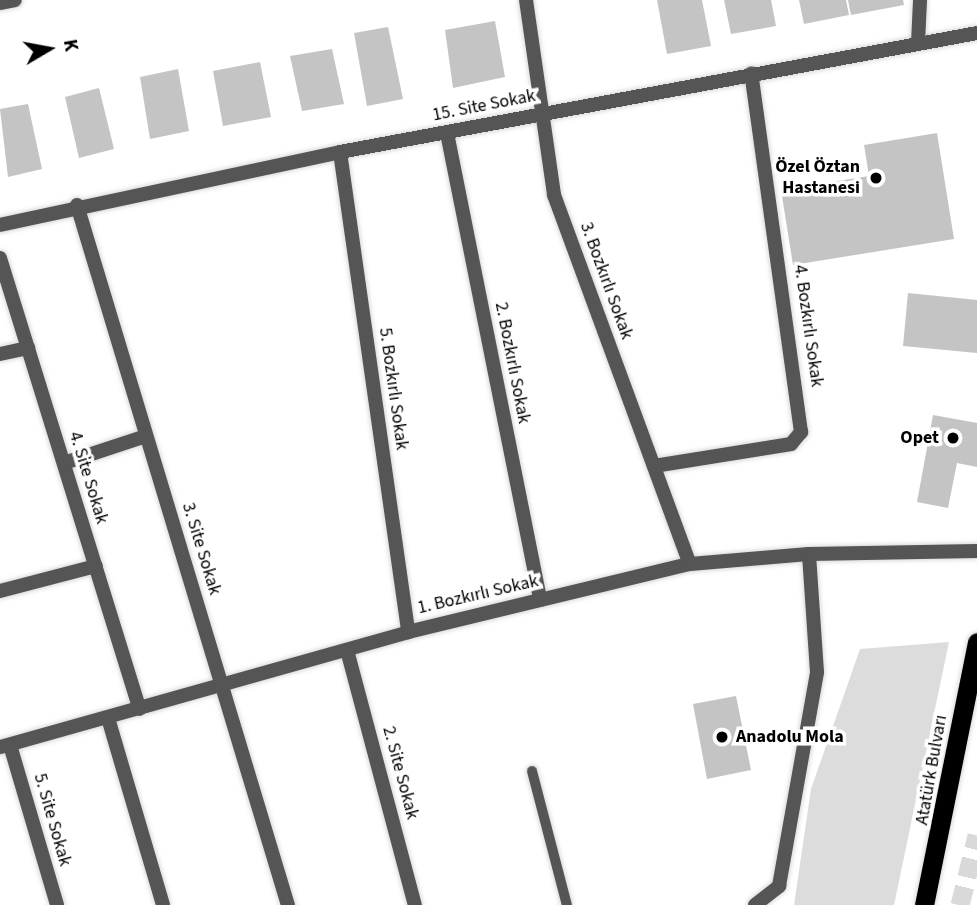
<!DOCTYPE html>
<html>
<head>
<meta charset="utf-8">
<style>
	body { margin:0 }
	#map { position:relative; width:977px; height:905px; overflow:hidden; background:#fff; font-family:"Source Sans 3",sans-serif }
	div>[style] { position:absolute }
	.green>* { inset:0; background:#dcdcdc }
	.building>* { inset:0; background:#c4c4c4 }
	.trunk-tunnel>* { height:19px; margin-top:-9.5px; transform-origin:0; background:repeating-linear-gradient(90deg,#d9d9d9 0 19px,transparent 0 29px) }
	.roads { filter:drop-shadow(0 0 2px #dbdbdb) drop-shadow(0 0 2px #dbdbdb) }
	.service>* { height:10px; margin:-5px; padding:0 5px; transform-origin:5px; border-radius:5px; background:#555 }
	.minor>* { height:14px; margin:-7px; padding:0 7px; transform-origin:7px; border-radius:7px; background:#555 }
	.trunk>* { height:19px; margin:-9.5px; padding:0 9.5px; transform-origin:9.5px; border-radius:9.5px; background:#000 }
	.dots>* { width:19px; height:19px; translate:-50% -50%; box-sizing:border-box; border:4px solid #fff; border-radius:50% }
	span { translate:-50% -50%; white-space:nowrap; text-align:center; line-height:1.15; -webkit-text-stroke:7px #fff; paint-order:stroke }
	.street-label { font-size:18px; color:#000 }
	.poi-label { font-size:18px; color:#000; font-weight:700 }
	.right { translate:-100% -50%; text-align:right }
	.left { translate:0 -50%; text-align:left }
	.north { position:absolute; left:14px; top:14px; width:70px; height:70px; -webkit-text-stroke:5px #fff; paint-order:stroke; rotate:80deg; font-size:19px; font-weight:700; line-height:28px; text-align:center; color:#000 }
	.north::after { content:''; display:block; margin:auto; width:24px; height:32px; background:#000; clip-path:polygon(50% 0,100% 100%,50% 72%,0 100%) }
</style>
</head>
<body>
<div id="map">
	<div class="green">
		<div style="clip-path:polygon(949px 642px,894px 905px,794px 905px,811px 789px,860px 649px)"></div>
	</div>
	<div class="building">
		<div style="clip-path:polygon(657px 0,702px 0,711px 46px,667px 54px)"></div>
		<div style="clip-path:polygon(724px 0,771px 0,776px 26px,731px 34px)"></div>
		<div style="clip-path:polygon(799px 0,846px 0,849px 15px,804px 24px)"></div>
		<div style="clip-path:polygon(848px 0,903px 0,904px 5px,851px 15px)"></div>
		<div style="clip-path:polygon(495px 21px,505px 77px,453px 88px,445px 30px)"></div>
		<div style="clip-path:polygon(388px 27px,403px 99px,367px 106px,354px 33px)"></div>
		<div style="clip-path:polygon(332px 49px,344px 104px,302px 111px,290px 56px)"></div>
		<div style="clip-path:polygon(260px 62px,271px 117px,223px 126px,213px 71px)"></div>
		<div style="clip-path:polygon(178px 69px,189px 131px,150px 139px,140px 77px)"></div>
		<div style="clip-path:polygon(99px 88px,114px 149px,79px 158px,65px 97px)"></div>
		<div style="clip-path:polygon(28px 104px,42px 169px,8px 177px,0 109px)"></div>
		<div style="clip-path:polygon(937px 133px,954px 239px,793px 265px,781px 190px,869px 176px,864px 145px)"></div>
		<div style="clip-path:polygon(908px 293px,977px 300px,977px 353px,903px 346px)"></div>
		<div style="clip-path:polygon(933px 415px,977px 423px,977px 467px,957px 463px,948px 508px,917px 502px)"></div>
		<div style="clip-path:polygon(736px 696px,751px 770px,707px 779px,693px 704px)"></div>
	</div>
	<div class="trunk-tunnel">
		<div style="left:960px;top:905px;width:72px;rotate:-76.3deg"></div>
	</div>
	<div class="roads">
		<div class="service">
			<div style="left:532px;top:771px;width:138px;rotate:75.4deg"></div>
		</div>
		<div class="minor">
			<div style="left:526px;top:0;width:197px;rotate:81.8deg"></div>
			<div style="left:554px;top:195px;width:393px;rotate:69.8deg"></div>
			<div style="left:0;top:3px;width:15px;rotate:-11deg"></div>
			<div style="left:918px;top:43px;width:43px;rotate:-87.3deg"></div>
			<div style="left:447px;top:133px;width:476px;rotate:78.7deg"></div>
			<div style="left:340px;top:152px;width:485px;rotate:81.9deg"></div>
			<div style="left:77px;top:205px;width:731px;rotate:73.23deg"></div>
			<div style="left:0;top:225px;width:348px;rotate:-12.1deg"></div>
			<div style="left:340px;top:152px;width:648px;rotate:-10.58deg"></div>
			<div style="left:0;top:258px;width:472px;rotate:72.8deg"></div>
			<div style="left:0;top:354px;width:29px;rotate:-12deg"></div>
			<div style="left:64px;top:463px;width:86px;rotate:-18.2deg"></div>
			<div style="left:654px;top:466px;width:139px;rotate:-9.1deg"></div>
			<div style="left:791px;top:444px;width:16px;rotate:-50deg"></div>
			<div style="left:801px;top:432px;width:362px;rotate:-97.9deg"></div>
			<div style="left:0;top:591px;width:99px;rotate:-14.6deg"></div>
			<div style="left:347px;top:650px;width:264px;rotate:75.1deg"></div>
			<div style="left:108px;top:718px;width:195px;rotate:73.6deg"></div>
			<div style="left:10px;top:745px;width:167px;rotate:73.6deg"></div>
			<div style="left:0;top:747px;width:424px;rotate:-15.7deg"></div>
			<div style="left:408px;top:632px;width:290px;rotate:-13.6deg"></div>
			<div style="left:690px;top:564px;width:119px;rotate:-4.8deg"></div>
			<div style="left:809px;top:554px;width:168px;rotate:-1deg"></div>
			<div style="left:755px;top:905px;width:31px;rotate:-38deg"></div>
			<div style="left:779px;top:886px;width:217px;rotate:-79.9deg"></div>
			<div style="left:817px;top:672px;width:118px;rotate:-93.9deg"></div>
		</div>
		<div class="trunk">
			<div style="left:924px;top:905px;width:268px;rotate:-78.6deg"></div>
		</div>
	</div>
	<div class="dots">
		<div style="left:876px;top:178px;background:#000"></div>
		<div style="left:953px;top:438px;background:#000"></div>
		<div style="left:722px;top:737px;background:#000"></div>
	</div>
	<div class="street-label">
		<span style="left:484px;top:106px;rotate:-11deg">15. Site Sokak</span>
		<span style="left:606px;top:281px;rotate:70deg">3. Bozkırlı Sokak</span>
		<span style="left:808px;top:326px;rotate:82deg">4. Bozkırlı Sokak</span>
		<span style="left:512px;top:363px;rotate:79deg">2. Bozkırlı Sokak</span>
		<span style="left:393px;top:389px;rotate:82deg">5. Bozkırlı Sokak</span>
		<span style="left:88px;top:478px;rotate:73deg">4. Site Sokak</span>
		<span style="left:201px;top:549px;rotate:73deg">3. Site Sokak</span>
		<span style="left:478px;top:595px;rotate:-13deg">1. Bozkırlı Sokak</span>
		<span style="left:932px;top:770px;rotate:-80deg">Atatürk Bulvarı</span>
		<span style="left:400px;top:773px;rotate:75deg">2. Site Sokak</span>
		<span style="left:52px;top:820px;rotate:74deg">5. Site Sokak</span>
	</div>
	<div class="poi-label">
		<span class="right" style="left:860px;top:178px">Özel Öztan<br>Hastanesi</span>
		<span class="right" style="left:939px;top:438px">Opet</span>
		<span class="left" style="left:736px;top:737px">Anadolu Mola</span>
	</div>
	<div class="north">K</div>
</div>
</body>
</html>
